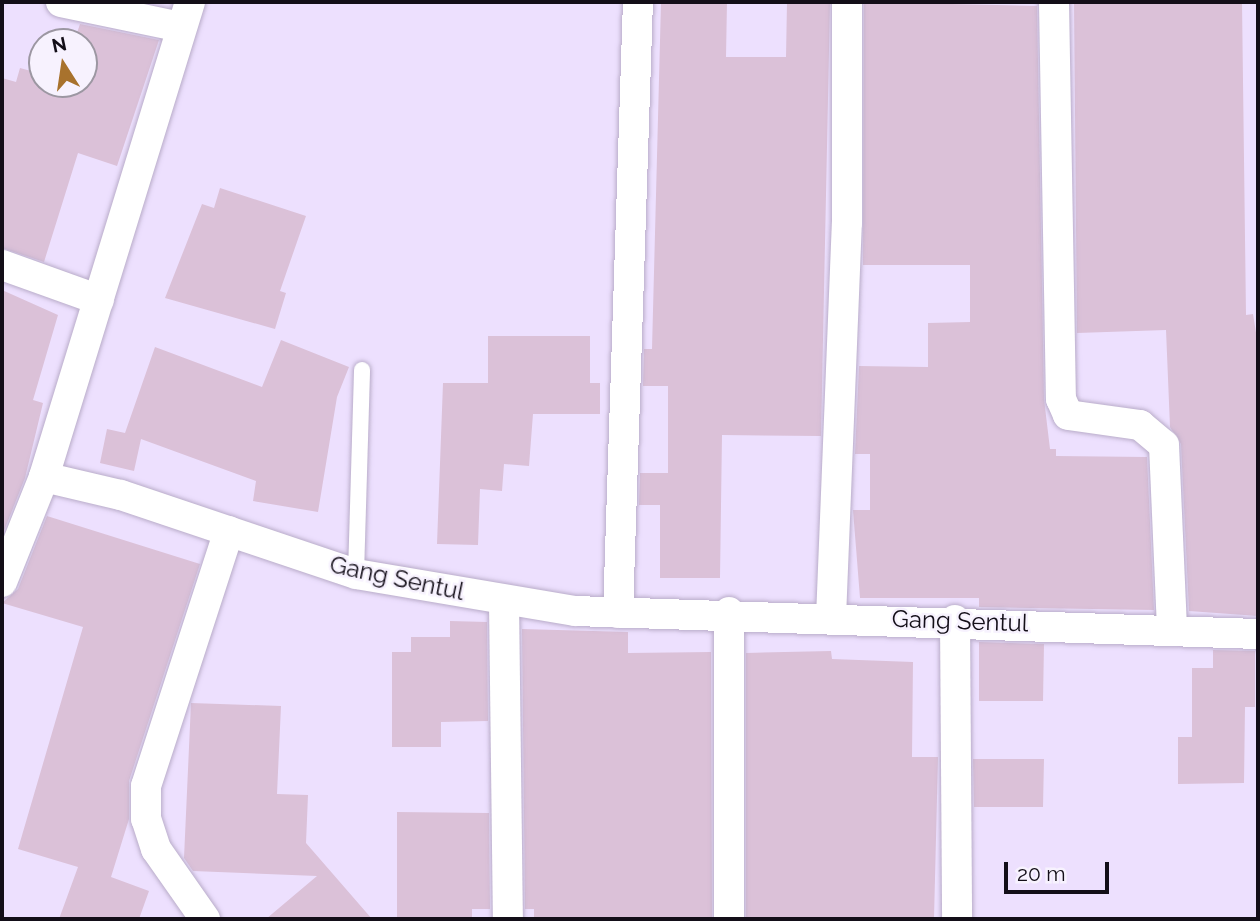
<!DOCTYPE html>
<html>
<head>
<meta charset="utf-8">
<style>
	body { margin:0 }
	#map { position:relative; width:1260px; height:921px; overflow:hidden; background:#ede0fe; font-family:Raleway,sans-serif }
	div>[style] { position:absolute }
	.building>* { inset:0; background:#dbc1d8 }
	.roads { filter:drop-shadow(0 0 2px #b9acc9) drop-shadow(0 0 2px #b9acc9) }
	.lane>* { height:16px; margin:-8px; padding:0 8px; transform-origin:8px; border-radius:8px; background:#fff }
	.street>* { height:30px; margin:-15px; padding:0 15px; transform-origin:15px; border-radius:15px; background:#fff }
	span { translate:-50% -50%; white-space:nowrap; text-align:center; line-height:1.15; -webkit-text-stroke:5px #f7f2fe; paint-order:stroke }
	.street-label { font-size:24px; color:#130e18 }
	.frame { position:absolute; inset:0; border:4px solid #130e18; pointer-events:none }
	.north { position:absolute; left:28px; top:28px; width:70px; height:70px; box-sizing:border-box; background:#f7f2fe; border:2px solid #9c97a2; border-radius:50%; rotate:348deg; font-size:19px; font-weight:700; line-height:28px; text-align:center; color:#130e18 }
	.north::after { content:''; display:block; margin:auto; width:24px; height:32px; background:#a8722d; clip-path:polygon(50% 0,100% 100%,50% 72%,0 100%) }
	.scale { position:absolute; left:1004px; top:862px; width:105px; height:32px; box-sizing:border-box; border:4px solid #130e18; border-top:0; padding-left:9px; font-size:21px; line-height:24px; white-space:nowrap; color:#130e18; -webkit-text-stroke:5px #f7f2fe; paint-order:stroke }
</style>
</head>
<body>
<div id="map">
	<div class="building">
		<div style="clip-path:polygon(661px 2px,727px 2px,726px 57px,786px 57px,787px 2px,830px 2px,821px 436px,722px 435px,720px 578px,660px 578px,660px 505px,639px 505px,640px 473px,668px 473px,668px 386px,643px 386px,644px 349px,652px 349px)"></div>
		<div style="clip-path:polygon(864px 2px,1037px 6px,1044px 399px,1050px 449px,1056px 449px,1056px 456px,1147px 457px,1154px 610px,979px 607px,979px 598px,860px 598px,853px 510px,870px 510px,870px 454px,855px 454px,859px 366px,928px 367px,928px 323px,970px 322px,970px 265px,863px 265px)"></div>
		<div style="clip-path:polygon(1074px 2px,1242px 2px,1246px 315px,1253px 314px,1258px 345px,1258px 616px,1189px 611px,1181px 444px,1170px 427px,1166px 330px,1077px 333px)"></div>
		<div style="clip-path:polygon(80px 24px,159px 40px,117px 166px,78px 153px,44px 262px,2px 248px,2px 78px,16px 82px,20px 68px,42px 74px,42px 84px,84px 84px,84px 42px,74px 42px)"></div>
		<div style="clip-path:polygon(220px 188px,306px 216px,280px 291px,286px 293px,275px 329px,165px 298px,202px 204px,214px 208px)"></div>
		<div style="clip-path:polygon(2px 290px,58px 315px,33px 400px,43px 403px,25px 478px,2px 536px)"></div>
		<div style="clip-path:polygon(488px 336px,590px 336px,590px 383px,600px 383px,600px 414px,533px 414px,529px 466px,504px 464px,502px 491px,480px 489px,478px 545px,437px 544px,443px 383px,488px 383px)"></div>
		<div style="clip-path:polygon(281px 340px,349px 367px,337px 397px,318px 512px,253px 501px,256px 481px,141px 439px,134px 471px,100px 463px,107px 429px,125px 433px,155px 347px,262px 387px)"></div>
		<div style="clip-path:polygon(47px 516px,200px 564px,129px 781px,129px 819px,111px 877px,149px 891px,139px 919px,59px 919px,78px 867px,18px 849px,83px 627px,2px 603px,18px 589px)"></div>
		<div style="clip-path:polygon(450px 621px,487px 622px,488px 721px,441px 722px,441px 747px,392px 747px,392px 652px,411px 652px,411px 637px,450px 637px)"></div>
		<div style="clip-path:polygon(522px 629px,628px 632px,628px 653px,711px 652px,712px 919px,534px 919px,534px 909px,525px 909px)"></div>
		<div style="clip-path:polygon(979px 642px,1044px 644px,1043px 701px,979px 701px)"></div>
		<div style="clip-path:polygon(1213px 650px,1255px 651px,1255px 707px,1245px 707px,1244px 783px,1178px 784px,1178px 737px,1192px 737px,1192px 668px,1213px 668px)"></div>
		<div style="clip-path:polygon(831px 651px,832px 659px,913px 662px,912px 757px,938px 757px,934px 919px,746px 919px,746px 653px)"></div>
		<div style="clip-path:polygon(191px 703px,281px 706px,277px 794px,308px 795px,306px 843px,372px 919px,266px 919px,317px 876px,193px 871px,184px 858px)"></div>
		<div style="clip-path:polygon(973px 759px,1044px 759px,1043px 807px,974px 807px)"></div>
		<div style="clip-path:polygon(397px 812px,489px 813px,490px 909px,472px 909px,472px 919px,397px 919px)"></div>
	</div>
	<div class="roads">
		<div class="lane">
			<div style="left:356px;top:574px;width:204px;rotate:-88.3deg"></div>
		</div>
		<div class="street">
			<div style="left:61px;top:2px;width:123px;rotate:11.8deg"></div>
			<div style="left:190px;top:2px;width:497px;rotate:107.1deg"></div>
			<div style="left:44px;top:477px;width:79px;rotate:13.2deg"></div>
			<div style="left:121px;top:495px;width:248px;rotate:18.6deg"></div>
			<div style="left:356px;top:574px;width:222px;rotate:9.6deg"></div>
			<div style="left:575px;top:611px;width:683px;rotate:1.93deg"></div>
			<div style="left:1054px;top:2px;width:397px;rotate:89deg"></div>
			<div style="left:1061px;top:399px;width:17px;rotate:66deg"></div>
			<div style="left:1068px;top:415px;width:73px;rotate:7.9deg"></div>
			<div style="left:1140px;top:425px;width:31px;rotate:40deg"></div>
			<div style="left:1164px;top:445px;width:183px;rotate:87.5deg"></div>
			<div style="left:2px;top:265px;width:103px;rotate:19.8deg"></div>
			<div style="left:2px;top:582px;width:113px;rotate:-68.2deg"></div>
			<div style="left:504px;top:601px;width:318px;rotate:89.3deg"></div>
			<div style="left:618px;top:613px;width:611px;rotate:-88.13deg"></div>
			<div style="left:831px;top:618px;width:395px;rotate:-87.7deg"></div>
			<div style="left:847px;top:223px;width:221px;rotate:-90deg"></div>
			<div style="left:955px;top:620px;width:299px;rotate:89.6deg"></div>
			<div style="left:205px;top:919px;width:85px;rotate:-125deg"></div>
			<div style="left:156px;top:849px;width:32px;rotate:-108deg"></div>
			<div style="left:146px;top:819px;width:33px;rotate:-90deg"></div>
			<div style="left:146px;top:786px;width:268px;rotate:-72deg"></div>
			<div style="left:729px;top:919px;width:307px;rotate:-90deg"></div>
		</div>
	</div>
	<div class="street-label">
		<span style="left:397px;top:578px;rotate:12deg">Gang Sentul</span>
		<span style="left:960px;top:621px;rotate:2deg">Gang Sentul</span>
	</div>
	<div class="frame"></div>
	<div class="north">N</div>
	<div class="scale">20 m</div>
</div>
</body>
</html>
